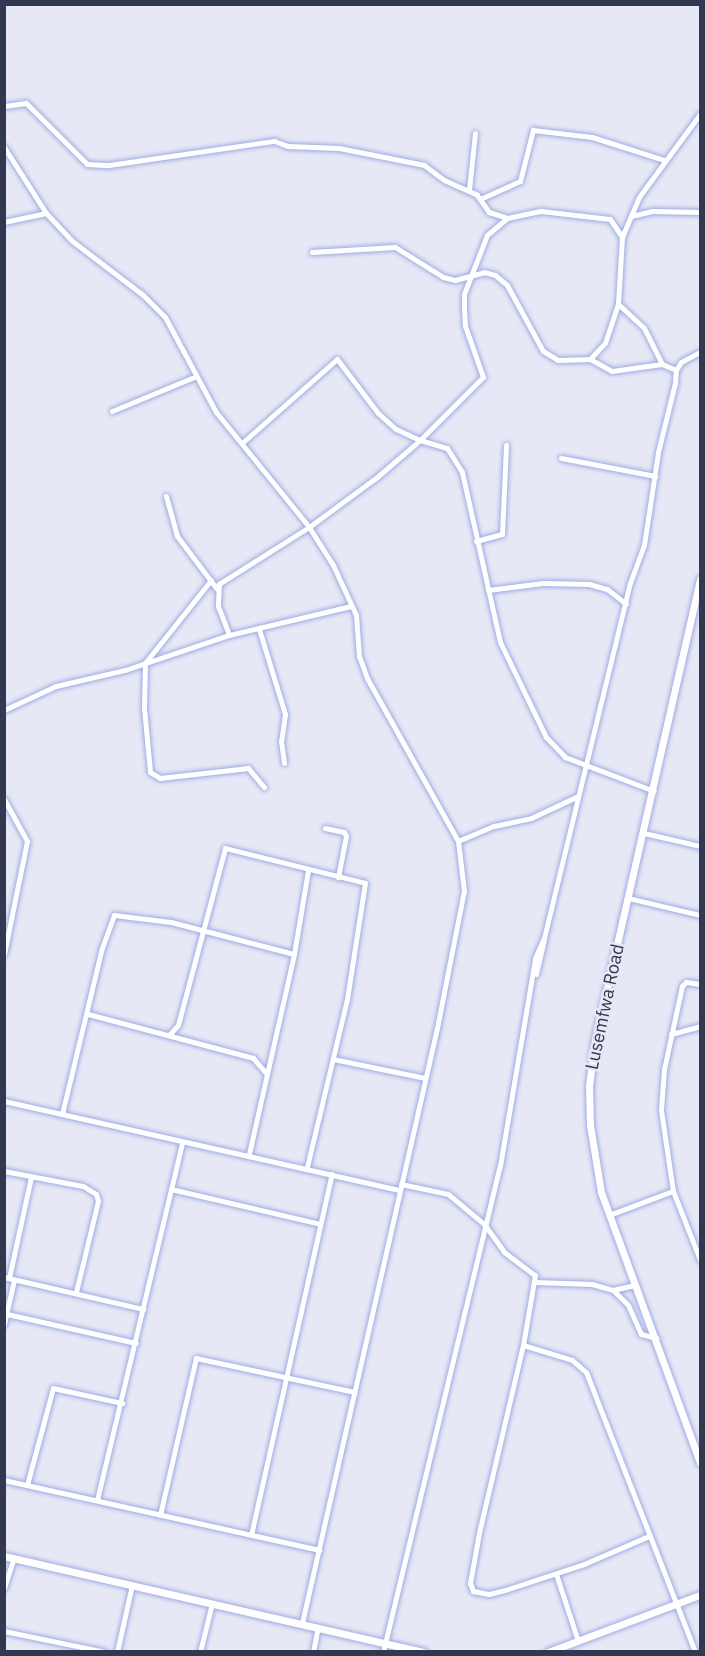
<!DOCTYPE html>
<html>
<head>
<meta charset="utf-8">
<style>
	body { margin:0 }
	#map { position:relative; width:705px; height:1656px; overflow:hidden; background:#e6e9f5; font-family:"IBM Plex Sans",sans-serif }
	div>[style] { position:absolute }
	.roads { filter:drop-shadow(0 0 2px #a0ace5) drop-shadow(0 0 2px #a0ace5) }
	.minor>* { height:5px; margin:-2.5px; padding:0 2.5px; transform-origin:2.5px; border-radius:2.5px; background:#fff }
	.tertiary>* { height:7px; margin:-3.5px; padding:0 3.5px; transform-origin:3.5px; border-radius:3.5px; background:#fff }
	span { translate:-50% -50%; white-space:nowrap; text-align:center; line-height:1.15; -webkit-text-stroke:5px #e6e9f5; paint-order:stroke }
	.street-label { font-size:18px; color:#32384f }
	.frame { position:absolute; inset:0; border:6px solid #32384f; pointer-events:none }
</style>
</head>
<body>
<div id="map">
	<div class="roads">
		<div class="minor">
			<div style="left:4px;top:106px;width:22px;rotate:-8deg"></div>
			<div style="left:26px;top:103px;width:86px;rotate:45deg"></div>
			<div style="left:87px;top:164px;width:22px;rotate:3deg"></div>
			<div style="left:109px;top:165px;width:167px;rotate:-8.3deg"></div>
			<div style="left:274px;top:141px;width:15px;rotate:20deg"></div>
			<div style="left:288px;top:146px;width:51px;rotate:2.2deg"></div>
			<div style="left:339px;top:148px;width:87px;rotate:11.3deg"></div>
			<div style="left:424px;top:165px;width:25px;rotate:37deg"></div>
			<div style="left:444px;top:180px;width:36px;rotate:24deg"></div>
			<div style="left:477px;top:195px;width:21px;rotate:55deg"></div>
			<div style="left:489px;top:212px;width:19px;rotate:18deg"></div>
			<div style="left:4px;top:147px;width:78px;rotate:57.5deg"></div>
			<div style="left:46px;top:213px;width:37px;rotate:47deg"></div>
			<div style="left:71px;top:240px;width:91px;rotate:37.4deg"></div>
			<div style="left:143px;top:295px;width:31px;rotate:45deg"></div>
			<div style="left:165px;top:317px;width:108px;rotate:61.8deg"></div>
			<div style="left:216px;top:412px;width:148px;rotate:51deg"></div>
			<div style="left:309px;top:527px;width:107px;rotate:147.7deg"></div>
			<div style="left:219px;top:584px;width:22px;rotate:93deg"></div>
			<div style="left:218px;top:606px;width:31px;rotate:69deg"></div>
			<div style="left:469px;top:190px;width:57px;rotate:-84deg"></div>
			<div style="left:480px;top:199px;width:44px;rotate:-24.2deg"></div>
			<div style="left:520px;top:181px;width:53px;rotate:-75.7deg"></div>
			<div style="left:533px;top:130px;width:59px;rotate:6.8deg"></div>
			<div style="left:592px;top:137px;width:76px;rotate:17.7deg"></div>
			<div style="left:631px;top:216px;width:22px;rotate:-13deg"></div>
			<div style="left:652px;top:211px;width:48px;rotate:1.2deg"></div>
			<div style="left:4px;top:222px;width:43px;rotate:-12.1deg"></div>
			<div style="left:312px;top:252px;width:83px;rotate:-3.4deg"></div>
			<div style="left:395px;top:247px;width:57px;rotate:32deg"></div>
			<div style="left:443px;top:277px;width:12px;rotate:14deg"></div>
			<div style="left:455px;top:280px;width:30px;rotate:-15deg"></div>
			<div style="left:484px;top:272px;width:11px;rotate:15deg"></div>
			<div style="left:495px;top:275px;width:16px;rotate:40deg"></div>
			<div style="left:507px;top:285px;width:75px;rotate:61.4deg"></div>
			<div style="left:543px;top:351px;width:17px;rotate:31deg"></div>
			<div style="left:558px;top:360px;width:32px;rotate:-2deg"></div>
			<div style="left:590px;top:359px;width:22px;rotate:-47deg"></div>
			<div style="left:605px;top:343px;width:41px;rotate:-71.6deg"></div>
			<div style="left:590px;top:359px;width:25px;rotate:29deg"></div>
			<div style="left:612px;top:371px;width:50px;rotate:-8deg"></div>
			<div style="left:676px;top:370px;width:9px;rotate:-58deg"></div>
			<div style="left:681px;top:362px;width:21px;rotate:-28deg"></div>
			<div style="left:112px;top:411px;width:89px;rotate:-22.5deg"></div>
			<div style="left:242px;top:443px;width:127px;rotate:-41.5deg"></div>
			<div style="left:337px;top:359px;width:68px;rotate:52.8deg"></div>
			<div style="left:378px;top:413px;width:24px;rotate:42deg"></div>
			<div style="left:396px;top:429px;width:26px;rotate:25deg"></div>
			<div style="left:420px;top:440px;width:89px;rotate:-45deg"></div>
			<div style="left:483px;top:377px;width:54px;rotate:-109.4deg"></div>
			<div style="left:465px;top:326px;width:17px;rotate:-93deg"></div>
			<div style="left:464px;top:309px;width:15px;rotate:-90deg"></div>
			<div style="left:464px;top:294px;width:63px;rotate:-68.7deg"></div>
			<div style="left:487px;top:235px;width:26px;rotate:-40deg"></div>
			<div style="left:507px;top:218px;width:35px;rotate:-12deg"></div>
			<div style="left:541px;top:211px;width:69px;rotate:6.6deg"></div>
			<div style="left:610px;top:219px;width:22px;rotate:56deg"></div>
			<div style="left:561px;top:458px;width:96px;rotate:10.8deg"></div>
			<div style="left:166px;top:496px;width:41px;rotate:74.6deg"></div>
			<div style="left:177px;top:536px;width:66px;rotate:53deg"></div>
			<div style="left:476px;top:541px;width:27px;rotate:-15deg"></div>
			<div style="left:502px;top:534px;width:89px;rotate:-87.4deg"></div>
			<div style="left:211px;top:580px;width:106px;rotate:128.5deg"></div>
			<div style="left:145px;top:663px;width:45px;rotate:91.3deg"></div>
			<div style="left:144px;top:708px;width:64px;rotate:84.6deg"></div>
			<div style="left:150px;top:772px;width:12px;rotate:31deg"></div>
			<div style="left:160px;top:778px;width:89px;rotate:-6.5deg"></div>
			<div style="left:248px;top:768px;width:25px;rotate:50deg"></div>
			<div style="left:488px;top:590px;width:55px;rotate:-7.3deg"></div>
			<div style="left:543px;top:583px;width:46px;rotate:1.2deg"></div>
			<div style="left:589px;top:584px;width:19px;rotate:16deg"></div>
			<div style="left:607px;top:589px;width:24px;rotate:38deg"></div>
			<div style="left:259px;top:629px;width:89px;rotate:73deg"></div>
			<div style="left:285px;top:714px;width:27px;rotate:98deg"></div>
			<div style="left:281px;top:741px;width:22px;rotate:82deg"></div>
			<div style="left:4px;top:710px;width:57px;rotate:-24.8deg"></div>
			<div style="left:56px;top:686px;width:71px;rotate:-13.1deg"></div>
			<div style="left:125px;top:670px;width:110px;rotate:-18.6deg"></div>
			<div style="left:229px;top:635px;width:125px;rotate:-13.4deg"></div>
			<div style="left:4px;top:799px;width:48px;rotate:61.3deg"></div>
			<div style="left:27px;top:841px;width:115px;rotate:101.5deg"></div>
			<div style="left:325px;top:828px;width:19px;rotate:12deg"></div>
			<div style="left:344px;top:832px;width:4px;rotate:63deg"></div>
			<div style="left:346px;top:836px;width:42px;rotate:101deg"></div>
			<div style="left:644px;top:833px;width:57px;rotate:13.1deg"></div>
			<div style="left:458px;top:841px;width:39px;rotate:-23deg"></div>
			<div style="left:494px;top:826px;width:38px;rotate:-12deg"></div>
			<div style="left:531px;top:818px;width:50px;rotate:-25deg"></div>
			<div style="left:628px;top:898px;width:74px;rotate:13.3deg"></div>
			<div style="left:536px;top:974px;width:35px;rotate:-77deg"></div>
			<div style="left:700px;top:984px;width:14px;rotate:-172deg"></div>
			<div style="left:686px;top:982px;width:6px;rotate:135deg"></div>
			<div style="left:682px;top:986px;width:85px;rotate:102.2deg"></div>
			<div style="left:664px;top:1069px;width:41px;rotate:94.2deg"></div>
			<div style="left:661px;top:1110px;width:82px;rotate:81.6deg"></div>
			<div style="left:673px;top:1191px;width:74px;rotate:68.6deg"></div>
			<div style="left:88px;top:1014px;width:171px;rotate:14.9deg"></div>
			<div style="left:253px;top:1058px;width:20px;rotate:49deg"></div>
			<div style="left:671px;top:1034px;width:30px;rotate:-15deg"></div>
			<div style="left:169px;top:1035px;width:13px;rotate:-48deg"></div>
			<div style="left:178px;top:1025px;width:183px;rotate:-75.1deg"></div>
			<div style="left:225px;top:848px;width:144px;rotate:14deg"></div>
			<div style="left:365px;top:883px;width:117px;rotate:98.8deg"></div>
			<div style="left:347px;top:999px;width:173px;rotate:103.4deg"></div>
			<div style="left:333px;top:1059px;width:94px;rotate:11.7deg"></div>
			<div style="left:4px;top:1101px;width:406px;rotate:12.7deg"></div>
			<div style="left:62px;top:1114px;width:171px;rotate:-76.5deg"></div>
			<div style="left:102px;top:948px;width:35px;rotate:-70deg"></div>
			<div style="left:114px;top:915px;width:57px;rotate:7deg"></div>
			<div style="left:171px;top:922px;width:127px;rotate:14.6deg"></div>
			<div style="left:249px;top:1154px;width:205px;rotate:-77.3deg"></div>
			<div style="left:294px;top:954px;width:85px;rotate:-80.5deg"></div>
			<div style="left:4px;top:1171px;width:80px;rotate:10.8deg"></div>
			<div style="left:83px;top:1186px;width:15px;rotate:32deg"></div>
			<div style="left:96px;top:1194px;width:7px;rotate:74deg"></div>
			<div style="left:98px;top:1201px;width:94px;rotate:103.6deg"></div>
			<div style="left:401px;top:1184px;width:48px;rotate:12deg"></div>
			<div style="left:448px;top:1194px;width:47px;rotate:39.8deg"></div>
			<div style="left:484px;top:1224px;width:34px;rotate:54deg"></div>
			<div style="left:504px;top:1252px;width:39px;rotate:37deg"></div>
			<div style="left:535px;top:1275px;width:71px;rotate:99.7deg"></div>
			<div style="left:523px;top:1345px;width:193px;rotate:103.2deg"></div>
			<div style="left:479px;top:1533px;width:51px;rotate:100.2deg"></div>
			<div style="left:470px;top:1583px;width:9px;rotate:69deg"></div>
			<div style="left:473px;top:1591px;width:16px;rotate:11deg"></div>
			<div style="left:489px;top:1594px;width:16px;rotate:-14deg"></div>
			<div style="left:505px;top:1590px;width:83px;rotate:-18.2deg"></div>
			<div style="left:584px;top:1564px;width:71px;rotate:-23.3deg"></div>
			<div style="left:171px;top:1189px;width:153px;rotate:13.2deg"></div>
			<div style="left:609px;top:1215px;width:68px;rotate:-20.6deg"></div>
			<div style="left:4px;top:1277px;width:143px;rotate:13deg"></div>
			<div style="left:9px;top:1278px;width:103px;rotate:-77.7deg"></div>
			<div style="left:535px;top:1282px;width:57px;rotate:2deg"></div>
			<div style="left:592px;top:1284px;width:22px;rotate:16deg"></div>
			<div style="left:613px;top:1290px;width:22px;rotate:-13deg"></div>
			<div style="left:613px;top:1290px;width:21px;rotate:45deg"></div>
			<div style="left:628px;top:1305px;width:32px;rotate:66deg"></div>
			<div style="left:641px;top:1334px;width:16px;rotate:15deg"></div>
			<div style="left:7px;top:1314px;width:132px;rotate:12.7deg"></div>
			<div style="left:4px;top:1324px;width:45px;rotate:-77.2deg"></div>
			<div style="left:523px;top:1345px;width:51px;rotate:17deg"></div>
			<div style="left:572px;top:1360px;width:18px;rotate:41deg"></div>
			<div style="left:586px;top:1372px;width:300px;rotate:68.7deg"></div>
			<div style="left:4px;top:1480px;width:323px;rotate:12.5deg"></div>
			<div style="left:27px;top:1485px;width:100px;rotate:-75deg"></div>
			<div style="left:53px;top:1388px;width:71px;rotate:12.3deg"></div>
			<div style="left:97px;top:1500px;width:368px;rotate:-76.6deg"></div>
			<div style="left:160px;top:1515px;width:161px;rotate:-77.1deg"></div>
			<div style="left:196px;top:1358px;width:162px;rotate:12.1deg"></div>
			<div style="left:251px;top:1535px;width:370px;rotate:-77.4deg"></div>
			<div style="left:556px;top:1574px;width:71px;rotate:71.8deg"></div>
			<div style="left:4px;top:1588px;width:32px;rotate:-72deg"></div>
			<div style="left:302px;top:1623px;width:610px;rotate:-77.22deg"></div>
			<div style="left:437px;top:1028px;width:140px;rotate:-78.9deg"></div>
			<div style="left:464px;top:891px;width:50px;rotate:-96.8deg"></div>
			<div style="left:458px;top:841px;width:187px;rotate:-119.2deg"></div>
			<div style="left:367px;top:678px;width:23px;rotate:-110deg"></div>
			<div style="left:359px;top:656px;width:41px;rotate:-94.2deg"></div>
			<div style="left:356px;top:615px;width:55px;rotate:-114.7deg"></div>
			<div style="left:333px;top:565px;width:45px;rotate:-122.3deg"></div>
			<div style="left:309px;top:527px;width:84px;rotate:-36.3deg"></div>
			<div style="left:377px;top:477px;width:57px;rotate:-40.7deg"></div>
			<div style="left:420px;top:440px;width:28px;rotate:17deg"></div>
			<div style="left:447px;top:448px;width:28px;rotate:58deg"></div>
			<div style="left:462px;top:472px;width:174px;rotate:77.4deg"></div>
			<div style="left:500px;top:642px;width:106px;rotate:64.2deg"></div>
			<div style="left:546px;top:737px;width:28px;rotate:46deg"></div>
			<div style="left:565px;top:757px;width:95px;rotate:20.9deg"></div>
			<div style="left:4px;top:1631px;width:103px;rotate:11.7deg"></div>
			<div style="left:117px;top:1652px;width:69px;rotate:-77.4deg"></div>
			<div style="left:200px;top:1652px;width:50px;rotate:-76.2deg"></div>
			<div style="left:313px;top:1652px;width:25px;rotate:-79deg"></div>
			<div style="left:383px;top:1652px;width:500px;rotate:-76.5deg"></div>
			<div style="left:500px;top:1166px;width:211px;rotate:-80.4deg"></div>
			<div style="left:535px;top:958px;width:22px;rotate:-66deg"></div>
			<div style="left:544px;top:938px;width:365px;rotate:-76.4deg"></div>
			<div style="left:630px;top:583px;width:40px;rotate:-69.8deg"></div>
			<div style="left:644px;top:545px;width:94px;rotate:-81.4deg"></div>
			<div style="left:658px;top:452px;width:71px;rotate:-76.2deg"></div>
			<div style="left:675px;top:383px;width:13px;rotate:-86deg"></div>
			<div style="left:676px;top:370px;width:15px;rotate:-157deg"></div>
			<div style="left:662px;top:364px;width:40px;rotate:-116.6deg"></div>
			<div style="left:644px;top:328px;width:35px;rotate:-137deg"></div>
			<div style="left:618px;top:304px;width:67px;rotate:-86.6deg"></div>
			<div style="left:622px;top:237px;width:43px;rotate:-67deg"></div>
			<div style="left:639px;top:197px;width:103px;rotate:-53.7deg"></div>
		</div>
		<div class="tertiary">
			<div style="left:700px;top:579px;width:479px;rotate:102.8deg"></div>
			<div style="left:594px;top:1046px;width:39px;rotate:97deg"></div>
			<div style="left:589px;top:1085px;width:40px;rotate:88.6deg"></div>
			<div style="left:590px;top:1125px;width:68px;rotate:80.7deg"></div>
			<div style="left:601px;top:1192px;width:288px;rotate:69.9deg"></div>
			<div style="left:4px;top:1556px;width:431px;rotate:12.9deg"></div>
			<div style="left:548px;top:1652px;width:162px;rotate:-20.6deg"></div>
		</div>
	</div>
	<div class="street-label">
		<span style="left:605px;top:1007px;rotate:-78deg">Lusemfwa Road</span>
	</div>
	<div class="frame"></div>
</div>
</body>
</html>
